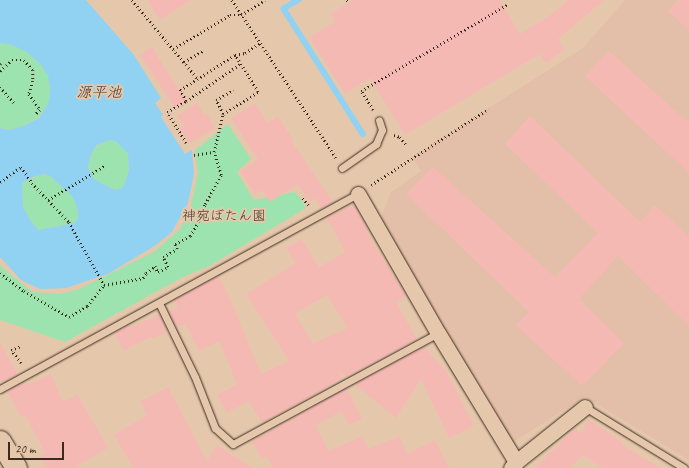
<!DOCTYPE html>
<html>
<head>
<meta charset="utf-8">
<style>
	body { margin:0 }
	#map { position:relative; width:689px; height:468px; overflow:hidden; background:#e5c8ac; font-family:Caveat,"Klee One",sans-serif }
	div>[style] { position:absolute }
	.built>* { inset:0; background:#e3bea8 }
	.green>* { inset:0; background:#9de3af }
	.water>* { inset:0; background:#91d2f2 }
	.stream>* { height:5.5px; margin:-2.75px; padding:0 2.75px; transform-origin:2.75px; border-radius:2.75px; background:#91d2f2 }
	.building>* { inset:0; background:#f5b9b4 }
	.path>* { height:2.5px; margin-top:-1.25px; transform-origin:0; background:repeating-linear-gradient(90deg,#3b2a1e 0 1px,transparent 0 4px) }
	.roads { filter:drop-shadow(0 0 1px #3b2a1e) drop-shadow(0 0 1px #3b2a1e) }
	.service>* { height:7px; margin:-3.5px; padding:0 3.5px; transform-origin:3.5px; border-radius:3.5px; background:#e5c8ac }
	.minor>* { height:15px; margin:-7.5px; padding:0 7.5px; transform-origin:7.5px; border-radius:7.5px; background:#e5c8ac }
	.secondary>* { height:21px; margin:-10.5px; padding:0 10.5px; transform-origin:10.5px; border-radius:10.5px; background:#e5c8ac }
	span { translate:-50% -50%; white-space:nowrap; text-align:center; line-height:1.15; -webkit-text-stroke:4px #e5c8ac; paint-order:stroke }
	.park-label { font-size:14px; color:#453c2c }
	.water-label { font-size:15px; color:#443b33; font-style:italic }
	.scale { position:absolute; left:8px; top:442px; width:56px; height:18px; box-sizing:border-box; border:2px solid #3b2a1e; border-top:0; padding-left:5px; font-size:12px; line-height:14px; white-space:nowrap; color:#3b2a1e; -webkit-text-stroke:3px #e5c8ac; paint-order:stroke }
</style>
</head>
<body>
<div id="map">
	<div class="built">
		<div style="clip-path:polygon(625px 0,689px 0,689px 460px,585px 397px,513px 442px,380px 222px,390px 193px,421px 171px,412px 157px,583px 48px)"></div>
	</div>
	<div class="green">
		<div style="clip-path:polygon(0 43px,12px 45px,27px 52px,41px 65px,48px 76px,50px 89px,49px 102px,39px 117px,26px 125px,10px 130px,0 128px)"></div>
		<div style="clip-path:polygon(228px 124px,251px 159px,237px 172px,254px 200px,294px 192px,300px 197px,306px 208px,211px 265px,181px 278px,65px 342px,0 320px,0 265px,12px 276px,33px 292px,60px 294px,79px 289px,154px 252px,180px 229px,190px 210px,198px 173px,195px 150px)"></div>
		<div style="clip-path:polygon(110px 140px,117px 142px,128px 154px,129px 169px,126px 180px,122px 188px,115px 190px,94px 179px,88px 167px,91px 154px,98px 145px)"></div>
		<div style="clip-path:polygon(41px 174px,50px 176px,72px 196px,77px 207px,78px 217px,75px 223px,38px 230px,29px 218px,23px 207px,22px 183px)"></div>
	</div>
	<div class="water">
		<div style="clip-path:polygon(evenodd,0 0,86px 0,134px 55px,161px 98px,155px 103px,163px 115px,161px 117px,185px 154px,192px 150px,194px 174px,188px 203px,172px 232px,156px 245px,108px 274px,66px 288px,40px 289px,21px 280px,0 257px,0 128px,10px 130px,26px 125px,39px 118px,49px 102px,50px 89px,48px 76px,41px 65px,27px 52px,12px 45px,0 43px,0 0,110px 140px,117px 142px,128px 154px,129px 169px,126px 180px,122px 188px,115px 190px,94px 179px,88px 167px,91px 154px,97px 145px,110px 140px,0 0,44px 174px,50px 176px,72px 196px,77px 207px,78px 217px,75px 223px,38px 230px,29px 218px,23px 207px,22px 183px,33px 177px,44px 174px)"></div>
	</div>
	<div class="stream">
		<div style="left:299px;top:0;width:17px;rotate:149deg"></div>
		<div style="left:284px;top:9px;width:148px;rotate:57.7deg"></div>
	</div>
	<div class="building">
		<div style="clip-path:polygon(147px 0,191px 0,160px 20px)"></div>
		<div style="clip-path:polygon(353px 0,500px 0,520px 34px,553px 13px,568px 0,604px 0,558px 39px,565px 50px,546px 63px,540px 54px,405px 135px,370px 78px,345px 94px,309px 37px,335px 22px,330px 14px)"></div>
		<div style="clip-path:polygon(678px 0,689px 0,689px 30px,668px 11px)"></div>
		<div style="clip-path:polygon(152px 47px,186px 101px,175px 108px,140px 55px)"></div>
		<div style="clip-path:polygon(609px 51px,689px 123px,689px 173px,585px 76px)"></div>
		<div style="clip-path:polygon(197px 103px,204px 115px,207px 114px,215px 128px,190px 143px,180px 129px,184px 125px,177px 116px)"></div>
		<div style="clip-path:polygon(255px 103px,268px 123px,278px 116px,294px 141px,292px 142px,333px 202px,321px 209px,315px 198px,309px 202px,298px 184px,270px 202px,262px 190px,255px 194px,240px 171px,258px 160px,231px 118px)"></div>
		<div style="clip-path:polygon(530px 116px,640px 222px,655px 205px,689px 236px,689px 326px,618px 256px,579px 299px,624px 343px,582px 386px,516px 325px,529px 312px,406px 194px,433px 167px,555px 277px,598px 233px,505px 144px)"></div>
		<div style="clip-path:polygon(evenodd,354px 205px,368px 230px,366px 231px,406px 296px,396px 302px,417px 339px,346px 377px,338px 371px,342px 379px,262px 423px,249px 401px,227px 413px,217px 395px,237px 384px,219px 341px,199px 351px,185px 324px,177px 328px,168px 311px,178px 307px,174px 300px,218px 276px,228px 294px,261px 374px,289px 361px,246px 294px,295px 263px,286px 248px,302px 239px,319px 267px,345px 252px,326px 217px,354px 205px,327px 295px,348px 328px,313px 343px,295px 314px,327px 295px)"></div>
		<div style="clip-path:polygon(159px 315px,167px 332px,152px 339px,151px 337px,124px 351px,114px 333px,130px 325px,131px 327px)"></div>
		<div style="clip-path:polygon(0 342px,18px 374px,2px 382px,0 379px)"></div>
		<div style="clip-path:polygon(424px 347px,447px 372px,474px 426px,449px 438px,421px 379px,396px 418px,354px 384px)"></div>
		<div style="clip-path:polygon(51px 374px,63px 402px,77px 394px,108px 448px,74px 468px,47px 468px,39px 456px,45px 453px,25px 415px,21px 417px,7px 391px,23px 382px,24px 385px,30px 383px)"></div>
		<div style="clip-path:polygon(168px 387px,207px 461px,217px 445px,252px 468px,133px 468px,114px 435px,147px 415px,140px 401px)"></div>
		<div style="clip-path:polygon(347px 388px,362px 419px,348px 425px,342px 411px,316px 425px,328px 451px,363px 436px,368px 449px,400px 436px,407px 454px,435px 440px,449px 468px,272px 468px,267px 456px,262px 459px,252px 441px)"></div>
		<div style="clip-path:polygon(588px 419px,623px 443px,622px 445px,660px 468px,602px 468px,583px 455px,570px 468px,535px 468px,575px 428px,581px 434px)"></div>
	</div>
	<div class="path">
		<div style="left:132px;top:0;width:103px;rotate:50.1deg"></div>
		<div style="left:232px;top:0;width:189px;rotate:56.6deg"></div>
		<div style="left:347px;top:0;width:3px;rotate:45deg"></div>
		<div style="left:173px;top:49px;width:66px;rotate:-30.8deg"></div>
		<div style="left:230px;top:15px;width:11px"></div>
		<div style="left:241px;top:15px;width:28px;rotate:-32deg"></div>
		<div style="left:184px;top:62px;width:23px;rotate:-31deg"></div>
		<div style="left:0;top:64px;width:1px;rotate:-45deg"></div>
		<div style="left:0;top:71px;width:16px;rotate:-43deg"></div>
		<div style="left:12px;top:60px;width:12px"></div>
		<div style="left:24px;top:60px;width:13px;rotate:48deg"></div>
		<div style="left:33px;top:70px;width:11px;rotate:90deg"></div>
		<div style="left:33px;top:81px;width:14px;rotate:107deg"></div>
		<div style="left:29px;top:94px;width:19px;rotate:55deg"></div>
		<div style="left:40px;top:110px;width:7px;rotate:135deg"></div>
		<div style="left:0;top:87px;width:24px;rotate:48deg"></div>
		<div style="left:186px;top:101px;width:65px;rotate:-34.4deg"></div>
		<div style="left:373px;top:110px;width:22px;rotate:-122deg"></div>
		<div style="left:361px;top:91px;width:171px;rotate:-30.6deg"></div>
		<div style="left:223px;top:114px;width:16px;rotate:-117deg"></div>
		<div style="left:216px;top:100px;width:20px;rotate:-30deg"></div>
		<div style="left:394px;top:135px;width:6px;rotate:18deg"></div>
		<div style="left:400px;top:137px;width:11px;rotate:52deg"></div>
		<div style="left:186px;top:143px;width:36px;rotate:-122deg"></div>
		<div style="left:167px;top:112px;width:22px;rotate:-30deg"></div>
		<div style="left:186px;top:101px;width:13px;rotate:-119deg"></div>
		<div style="left:180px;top:90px;width:65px;rotate:-32.5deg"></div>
		<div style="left:235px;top:55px;width:10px;rotate:-11deg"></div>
		<div style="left:245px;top:53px;width:18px;rotate:-34deg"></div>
		<div style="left:194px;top:155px;width:20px;rotate:-9deg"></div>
		<div style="left:0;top:182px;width:26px;rotate:-36deg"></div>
		<div style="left:21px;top:167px;width:19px;rotate:55deg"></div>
		<div style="left:32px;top:183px;width:54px;rotate:46.5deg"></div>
		<div style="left:69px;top:222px;width:72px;rotate:60.9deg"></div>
		<div style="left:371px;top:185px;width:140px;rotate:-33deg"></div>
		<div style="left:303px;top:198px;width:10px;rotate:53deg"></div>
		<div style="left:48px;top:200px;width:66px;rotate:-31.3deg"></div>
		<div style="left:0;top:273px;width:30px;rotate:37deg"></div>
		<div style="left:24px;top:291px;width:52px;rotate:30deg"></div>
		<div style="left:69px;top:317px;width:21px;rotate:-31deg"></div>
		<div style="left:87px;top:306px;width:27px;rotate:-51deg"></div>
		<div style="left:104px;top:285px;width:40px;rotate:-10deg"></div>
		<div style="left:143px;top:278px;width:6px;rotate:-59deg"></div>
		<div style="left:146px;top:273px;width:11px;rotate:-38deg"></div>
		<div style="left:155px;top:266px;width:7px;rotate:63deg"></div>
		<div style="left:158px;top:272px;width:11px;rotate:-27deg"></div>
		<div style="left:168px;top:267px;width:11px;rotate:-117deg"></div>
		<div style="left:163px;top:257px;width:16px;rotate:-30deg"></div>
		<div style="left:177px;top:249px;width:5px;rotate:-112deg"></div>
		<div style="left:175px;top:244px;width:17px;rotate:-28deg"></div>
		<div style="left:190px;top:236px;width:17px;rotate:-59deg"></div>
		<div style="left:199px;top:221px;width:18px;rotate:-71deg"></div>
		<div style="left:205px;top:204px;width:33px;rotate:-61deg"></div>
		<div style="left:221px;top:175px;width:24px;rotate:-107deg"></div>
		<div style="left:214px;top:152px;width:39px;rotate:-77deg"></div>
		<div style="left:223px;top:114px;width:41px;rotate:-32.2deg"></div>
		<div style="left:258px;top:92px;width:44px;rotate:-121.9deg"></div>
		<div style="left:21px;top:363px;width:16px;rotate:-128deg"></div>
		<div style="left:11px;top:350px;width:11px;rotate:-22deg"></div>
	</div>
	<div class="roads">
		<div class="service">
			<div style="left:342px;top:168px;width:42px;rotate:-35.2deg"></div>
			<div style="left:376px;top:144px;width:15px;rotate:-67deg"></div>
			<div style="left:382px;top:130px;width:10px;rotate:-107deg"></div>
			<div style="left:159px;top:303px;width:82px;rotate:64.1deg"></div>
			<div style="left:195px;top:377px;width:55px;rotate:68.6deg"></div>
			<div style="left:215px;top:428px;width:24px;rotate:42deg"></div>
			<div style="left:233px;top:444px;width:233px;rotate:-28.4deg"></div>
			<div style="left:0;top:389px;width:408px;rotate:-28.6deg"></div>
			<div style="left:585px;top:407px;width:116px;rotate:31.6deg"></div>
		</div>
		<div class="minor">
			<div style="left:358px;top:194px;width:160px;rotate:60.1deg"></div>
			<div style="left:438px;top:333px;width:151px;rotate:58.8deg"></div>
			<div style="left:511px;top:468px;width:8px;rotate:-50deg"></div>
			<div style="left:516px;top:462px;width:88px;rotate:-38.6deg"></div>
		</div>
		<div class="secondary">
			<div style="left:0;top:441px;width:31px;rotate:59deg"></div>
		</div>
	</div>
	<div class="park-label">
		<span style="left:224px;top:216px">神宛ぼたん園</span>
	</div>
	<div class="water-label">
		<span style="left:99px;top:93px">源平池</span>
	</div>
	<div class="scale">20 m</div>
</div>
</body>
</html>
